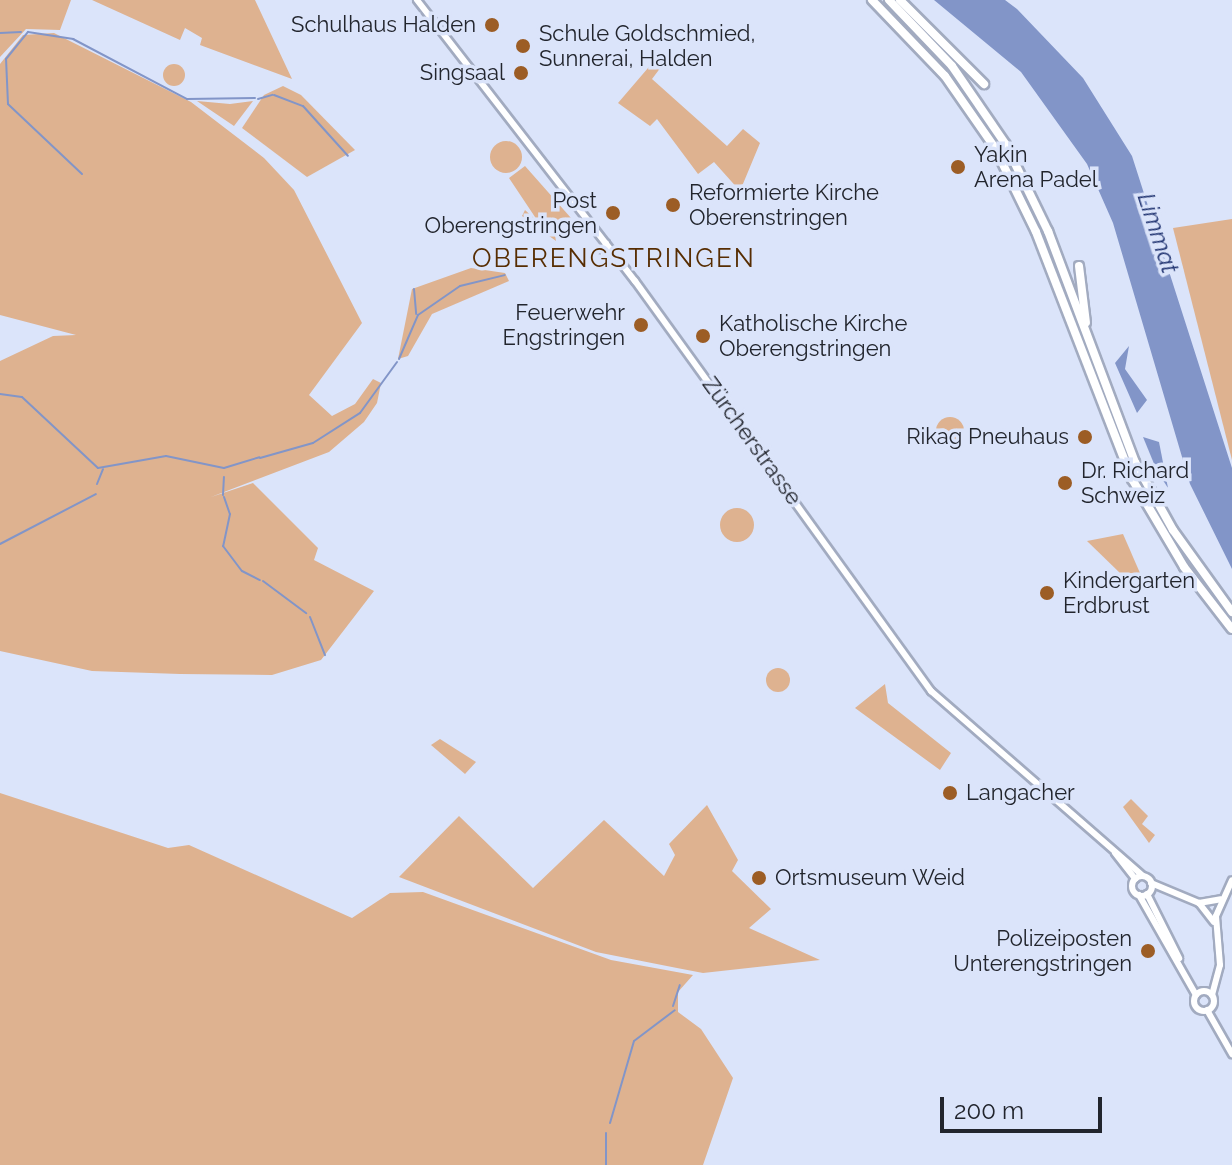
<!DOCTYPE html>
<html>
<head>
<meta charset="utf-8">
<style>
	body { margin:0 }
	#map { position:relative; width:1232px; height:1165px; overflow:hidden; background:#dbe4fa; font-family:Raleway,sans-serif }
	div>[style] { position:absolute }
	.green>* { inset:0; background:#deb290 }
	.round { border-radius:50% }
	.water>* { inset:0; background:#8295c8 }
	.stream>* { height:2px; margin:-1px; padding:0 1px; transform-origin:1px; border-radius:1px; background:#8295c8 }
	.roads { filter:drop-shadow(2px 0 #a2abc0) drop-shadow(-2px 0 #a2abc0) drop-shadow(0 2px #a2abc0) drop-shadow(0 -2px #a2abc0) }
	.secondary>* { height:6px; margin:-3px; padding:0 3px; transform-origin:3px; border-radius:3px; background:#fff }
	.secondary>.ring { margin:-3px; padding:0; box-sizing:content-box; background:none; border:6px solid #fff; border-radius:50% }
	.motorway>* { height:8px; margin:-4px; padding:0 4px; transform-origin:4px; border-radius:4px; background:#fff }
	.dots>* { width:22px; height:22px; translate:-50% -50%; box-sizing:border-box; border:4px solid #dbe4fa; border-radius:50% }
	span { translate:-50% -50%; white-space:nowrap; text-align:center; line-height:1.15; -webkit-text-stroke:7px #dbe4fa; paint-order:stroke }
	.poi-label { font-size:22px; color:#22252d }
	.right { translate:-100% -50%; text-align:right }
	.left { translate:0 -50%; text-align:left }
	.street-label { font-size:22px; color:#22252d }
	.water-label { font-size:24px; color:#203370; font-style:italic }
	.quarter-label { font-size:26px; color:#572d02; letter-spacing:2px }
	.scale { position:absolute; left:940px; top:1097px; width:162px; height:36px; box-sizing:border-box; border:4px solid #22252d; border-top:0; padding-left:10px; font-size:24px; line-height:28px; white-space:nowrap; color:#22252d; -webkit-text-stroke:6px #dbe4fa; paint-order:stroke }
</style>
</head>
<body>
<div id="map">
	<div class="green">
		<div style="clip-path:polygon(0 0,71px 0,60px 30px,26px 29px,0 57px)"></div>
		<div style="clip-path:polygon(92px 0,255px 0,292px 79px,200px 45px,202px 38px,185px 28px,180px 40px)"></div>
		<div style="clip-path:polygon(54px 33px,191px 102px,264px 158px,294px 190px,362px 323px,309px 395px,332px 416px,355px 404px,373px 379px,381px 383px,377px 403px,364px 422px,329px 452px,211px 497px,253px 483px,318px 548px,314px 560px,374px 591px,321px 660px,272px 675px,180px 674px,92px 671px,0 651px,0 361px,53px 336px,76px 335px,0 315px,0 64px,23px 35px)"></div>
		<div style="clip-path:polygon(654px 61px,661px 67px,652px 79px,727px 146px,743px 129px,760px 143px,740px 191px,714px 162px,698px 174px,657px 119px,650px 126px,618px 103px)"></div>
		<div class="round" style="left:163px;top:64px;width:22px;height:22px"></div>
		<div style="clip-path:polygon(283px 86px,301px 95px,355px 150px,307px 177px,242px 128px,264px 95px)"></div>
		<div style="clip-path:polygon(197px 101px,230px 104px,253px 101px,234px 126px)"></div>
		<div class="round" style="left:490px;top:141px;width:32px;height:32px"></div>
		<div style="clip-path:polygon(525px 166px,571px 218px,553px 224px,556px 241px,522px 216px,525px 210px,539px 223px,509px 178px)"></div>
		<div style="clip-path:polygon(1232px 219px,1232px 460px,1173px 228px)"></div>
		<div style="clip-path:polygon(471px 268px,505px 273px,509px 281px,432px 314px,408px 356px,398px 359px,412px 289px)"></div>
		<div class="round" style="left:936px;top:417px;width:28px;height:28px"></div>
		<div class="round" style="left:720px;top:508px;width:34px;height:34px"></div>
		<div style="clip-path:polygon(1123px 534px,1140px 573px,1137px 576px,1122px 575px,1087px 541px)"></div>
		<div class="round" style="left:766px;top:668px;width:24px;height:24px"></div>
		<div style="clip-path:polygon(885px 684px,888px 703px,951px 753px,940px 770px,855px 708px)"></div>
		<div style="clip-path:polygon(440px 739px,476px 762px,465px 774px,431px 745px)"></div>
		<div style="clip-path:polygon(0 793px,168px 848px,189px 845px,352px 918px,390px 893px,423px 892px,611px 960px,693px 975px,678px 992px,678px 1012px,701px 1029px,733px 1078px,703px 1165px,0 1165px)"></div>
		<div style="clip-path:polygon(1131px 799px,1148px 816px,1142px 824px,1155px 835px,1149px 843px,1123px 807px)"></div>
		<div style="clip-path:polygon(707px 805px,738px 860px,732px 871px,771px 909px,749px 928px,820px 960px,703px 973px,677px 968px,596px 952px,399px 877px,459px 816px,533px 888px,604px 820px,664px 876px,675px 855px,669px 844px)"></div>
	</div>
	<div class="water">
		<div style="clip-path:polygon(934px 0,1005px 0,1017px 9px,1083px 78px,1132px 156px,1232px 468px,1232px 569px,1190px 484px,1113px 223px,1087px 164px,1021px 72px)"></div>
		<div style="clip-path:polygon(1129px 346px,1125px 369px,1147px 400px,1137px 413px,1115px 363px)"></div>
		<div style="clip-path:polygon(1143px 437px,1159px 442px,1168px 488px,1157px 471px)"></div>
	</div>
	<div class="stream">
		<div style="left:0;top:33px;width:21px;rotate:-3deg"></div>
		<div style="left:274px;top:95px;width:31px;rotate:21deg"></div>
		<div style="left:303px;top:106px;width:67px;rotate:48deg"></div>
		<div style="left:258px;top:99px;width:15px;rotate:-16deg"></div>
		<div style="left:82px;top:174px;width:102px;rotate:-136.6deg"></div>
		<div style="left:8px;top:104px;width:45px;rotate:-92.5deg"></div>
		<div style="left:6px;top:59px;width:35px;rotate:-51deg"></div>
		<div style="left:28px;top:32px;width:46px;rotate:8.8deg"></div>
		<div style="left:73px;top:39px;width:129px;rotate:27.8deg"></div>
		<div style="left:187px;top:99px;width:68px;rotate:-0.8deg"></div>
		<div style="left:414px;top:289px;width:25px;rotate:85deg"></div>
		<div style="left:399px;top:359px;width:48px;rotate:-66.6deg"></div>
		<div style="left:418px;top:315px;width:51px;rotate:-34.6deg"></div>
		<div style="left:460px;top:286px;width:46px;rotate:-13.7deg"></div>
		<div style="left:0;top:394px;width:22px;rotate:8deg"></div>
		<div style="left:22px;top:397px;width:104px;rotate:43.1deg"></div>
		<div style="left:98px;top:468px;width:69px;rotate:-10deg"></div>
		<div style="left:166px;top:456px;width:59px;rotate:11.7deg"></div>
		<div style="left:224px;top:468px;width:37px;rotate:-17deg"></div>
		<div style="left:260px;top:458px;width:55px;rotate:-15.8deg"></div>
		<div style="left:313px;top:443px;width:56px;rotate:-32.6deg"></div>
		<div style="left:360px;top:413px;width:63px;rotate:-54deg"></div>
		<div style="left:97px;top:484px;width:16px;rotate:-68deg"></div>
		<div style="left:223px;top:495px;width:18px;rotate:-87deg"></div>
		<div style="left:224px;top:497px;width:18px;rotate:71deg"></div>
		<div style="left:230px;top:514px;width:33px;rotate:102deg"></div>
		<div style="left:223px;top:546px;width:31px;rotate:53deg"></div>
		<div style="left:242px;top:571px;width:20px;rotate:27deg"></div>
		<div style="left:0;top:544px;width:108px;rotate:-27.5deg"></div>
		<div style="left:263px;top:581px;width:54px;rotate:36.7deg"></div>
		<div style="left:310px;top:617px;width:41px;rotate:68.5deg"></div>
		<div style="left:673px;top:1006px;width:22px;rotate:-72deg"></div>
		<div style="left:610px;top:1123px;width:85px;rotate:-73.7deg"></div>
		<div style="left:634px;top:1041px;width:51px;rotate:-37.1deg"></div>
		<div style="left:606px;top:1165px;width:32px;rotate:-90deg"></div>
	</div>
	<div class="roads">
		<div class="secondary">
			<div style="left:417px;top:0;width:356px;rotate:52.2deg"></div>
			<div style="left:635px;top:281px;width:506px;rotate:54.17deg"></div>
			<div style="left:931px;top:691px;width:281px;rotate:41.1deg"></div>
			<div style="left:603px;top:261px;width:18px;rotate:-81deg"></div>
			<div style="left:1115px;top:853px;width:33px;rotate:52deg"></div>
			<div class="ring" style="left:1132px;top:876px;width:14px;height:14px"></div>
			<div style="left:1151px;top:883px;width:52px;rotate:22.6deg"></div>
			<div style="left:1199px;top:903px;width:22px;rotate:-10deg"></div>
			<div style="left:1147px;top:894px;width:72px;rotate:63.4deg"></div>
			<div style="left:1139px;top:895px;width:115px;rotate:60.3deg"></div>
			<div style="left:1199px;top:903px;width:24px;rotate:52deg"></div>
			<div class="ring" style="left:1194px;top:991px;width:14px;height:14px"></div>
			<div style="left:1212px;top:995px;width:31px;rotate:-75deg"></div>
			<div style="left:1220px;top:965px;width:49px;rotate:-94.7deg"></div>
			<div style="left:1216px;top:916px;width:39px;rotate:-66deg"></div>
			<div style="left:1207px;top:1010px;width:51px;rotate:60.4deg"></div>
		</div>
		<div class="motorway">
			<div style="left:872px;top:0;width:105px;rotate:46.2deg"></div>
			<div style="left:945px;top:76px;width:88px;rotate:55.2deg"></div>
			<div style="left:995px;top:148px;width:93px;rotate:64deg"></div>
			<div style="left:1036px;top:232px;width:265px;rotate:68.8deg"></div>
			<div style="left:1132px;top:479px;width:102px;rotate:59.4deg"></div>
			<div style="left:1184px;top:567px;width:78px;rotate:52.3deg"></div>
			<div style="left:889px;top:0;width:91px;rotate:46.3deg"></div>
			<div style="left:952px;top:66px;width:96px;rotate:55.6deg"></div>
			<div style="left:1006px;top:145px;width:96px;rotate:64deg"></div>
			<div style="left:1048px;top:231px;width:247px;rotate:69.4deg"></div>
			<div style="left:1135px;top:462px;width:78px;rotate:60.8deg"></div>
			<div style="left:1173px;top:530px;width:101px;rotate:54.3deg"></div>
			<div style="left:900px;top:0;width:119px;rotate:45deg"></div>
			<div style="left:1079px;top:266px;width:57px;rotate:83deg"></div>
		</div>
	</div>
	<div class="dots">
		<div style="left:492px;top:25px;background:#9c5d25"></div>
		<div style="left:523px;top:46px;background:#9c5d25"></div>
		<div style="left:521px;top:73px;background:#9c5d25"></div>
		<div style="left:958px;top:167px;background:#9c5d25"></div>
		<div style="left:673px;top:205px;background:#9c5d25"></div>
		<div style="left:613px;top:213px;background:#9c5d25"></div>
		<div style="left:641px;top:325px;background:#9c5d25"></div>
		<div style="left:703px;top:336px;background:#9c5d25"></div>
		<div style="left:1085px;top:437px;background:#9c5d25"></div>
		<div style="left:1065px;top:483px;background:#9c5d25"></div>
		<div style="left:1047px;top:593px;background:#9c5d25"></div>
		<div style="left:950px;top:793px;background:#9c5d25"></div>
		<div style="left:759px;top:878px;background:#9c5d25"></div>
		<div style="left:1148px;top:951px;background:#9c5d25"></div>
	</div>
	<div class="poi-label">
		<span class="right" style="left:476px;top:25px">Schulhaus Halden</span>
		<span class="left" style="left:539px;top:46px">Schule Goldschmied,<br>Sunnerai, Halden</span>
		<span class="right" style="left:505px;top:73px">Singsaal</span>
		<span class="left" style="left:974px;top:167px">Yakin<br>Arena Padel</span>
		<span class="left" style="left:689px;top:205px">Reformierte Kirche<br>Oberenstringen</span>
		<span class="right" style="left:597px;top:213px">Post<br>Oberengstringen</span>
		<span class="right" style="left:625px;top:325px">Feuerwehr<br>Engstringen</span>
		<span class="left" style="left:719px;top:336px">Katholische Kirche<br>Oberengstringen</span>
		<span class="right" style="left:1069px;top:437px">Rikag Pneuhaus</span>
		<span class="left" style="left:1081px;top:483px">Dr. Richard<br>Schweiz</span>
		<span class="left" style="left:1063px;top:593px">Kindergarten<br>Erdbrust</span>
		<span class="left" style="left:966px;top:793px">Langacher</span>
		<span class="left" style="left:775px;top:878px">Ortsmuseum Weid</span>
		<span class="right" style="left:1132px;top:951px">Polizeiposten<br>Unterengstringen</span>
	</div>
	<div class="street-label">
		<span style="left:752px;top:441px;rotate:54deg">Zürcherstrasse</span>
	</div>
	<div class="water-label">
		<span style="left:1158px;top:233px;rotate:72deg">Limmat</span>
	</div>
	<div class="quarter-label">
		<span style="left:614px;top:259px">OBERENGSTRINGEN</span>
	</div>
	<div class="scale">200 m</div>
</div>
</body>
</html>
